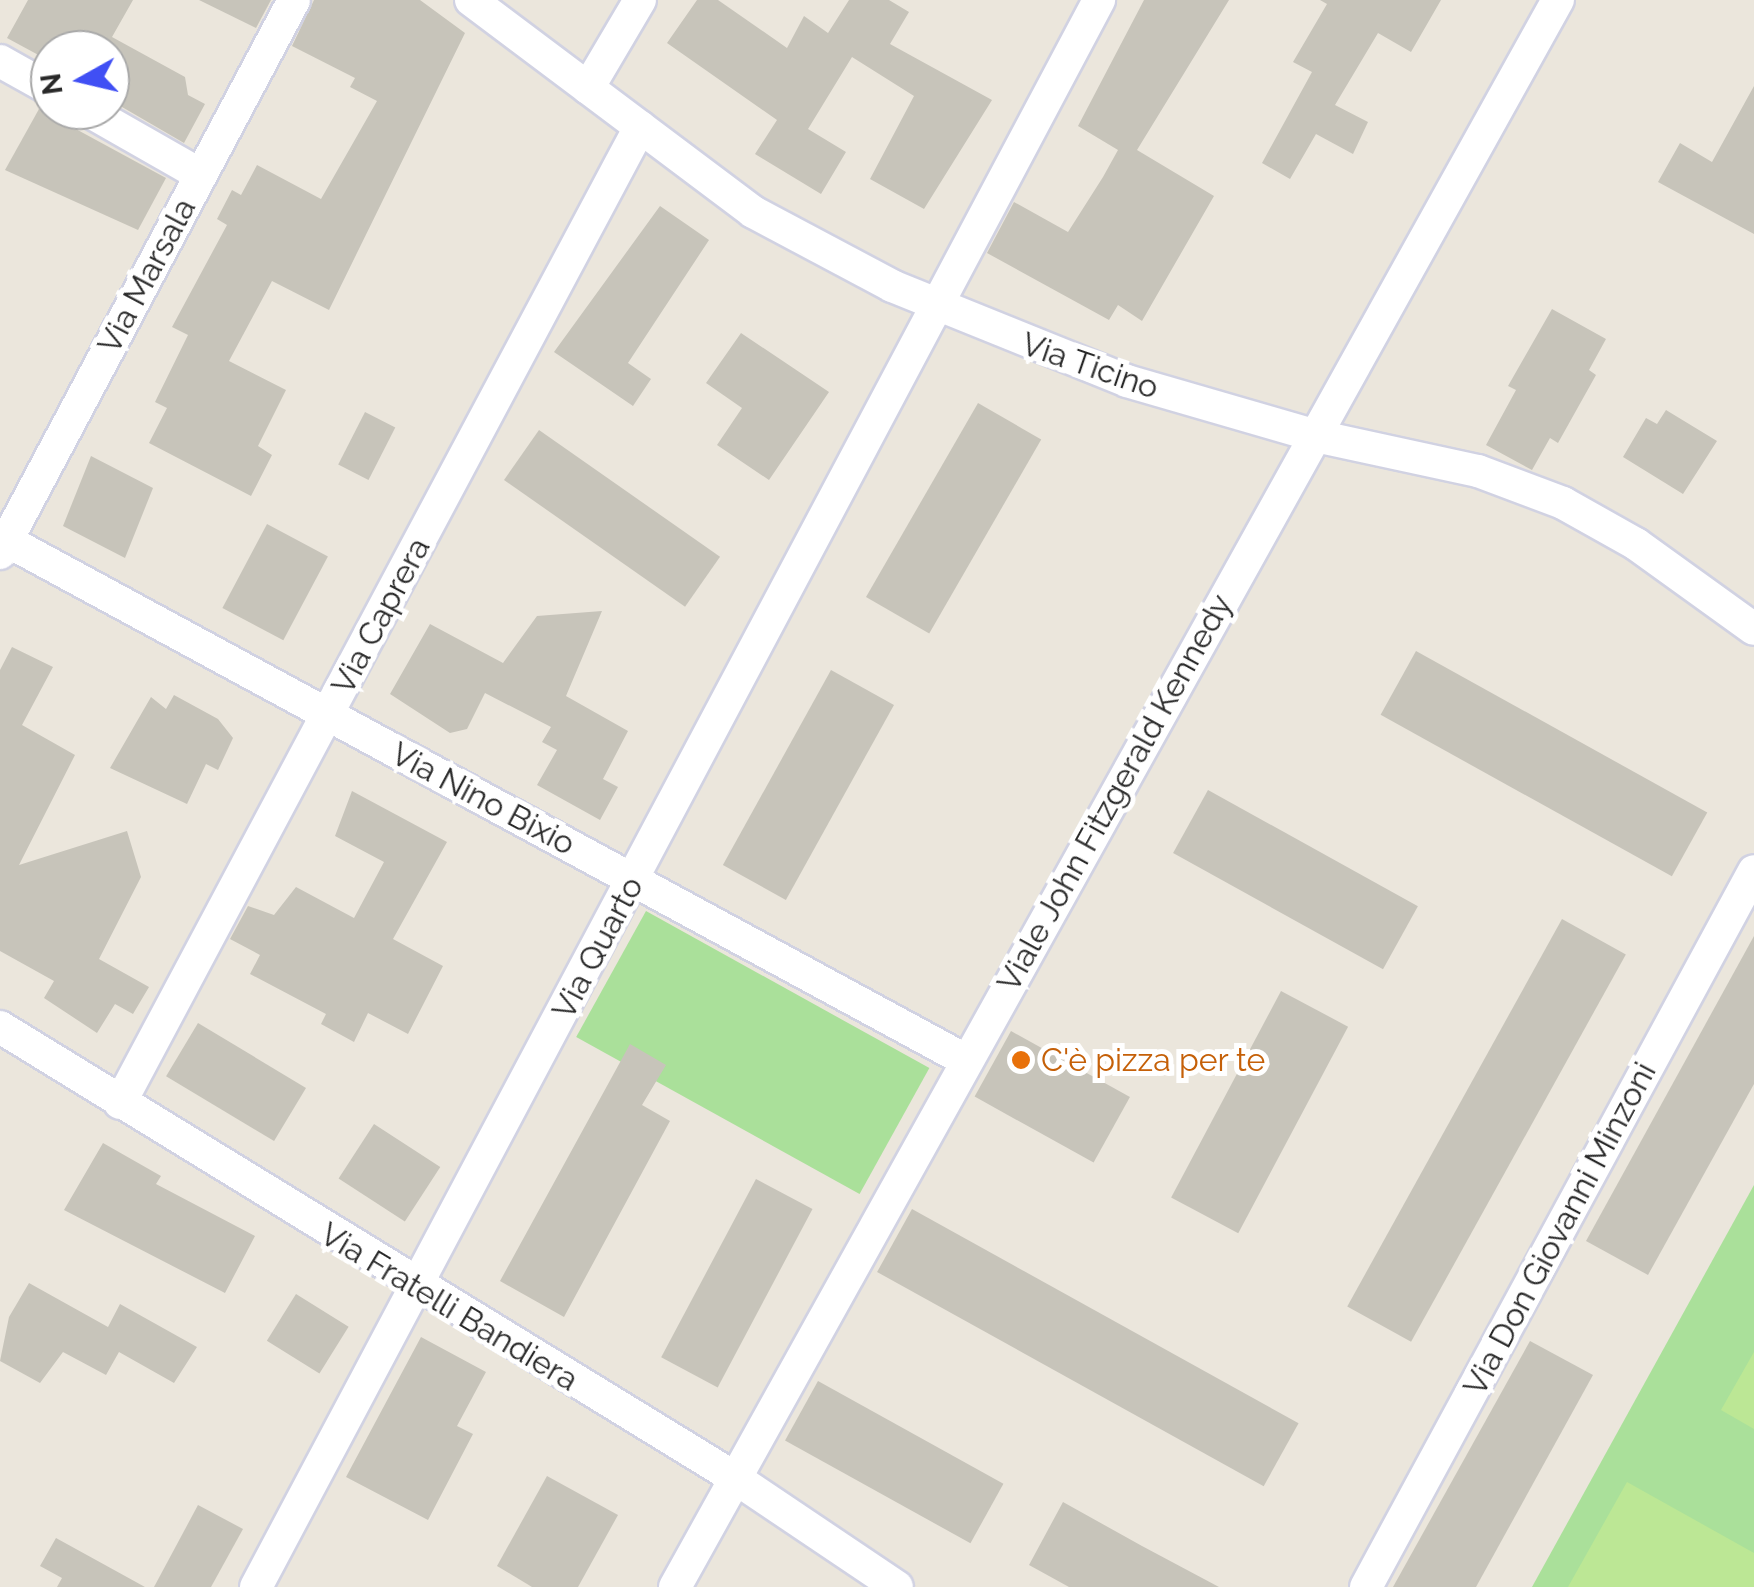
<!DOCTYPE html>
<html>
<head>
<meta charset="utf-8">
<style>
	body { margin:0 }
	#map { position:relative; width:1754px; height:1587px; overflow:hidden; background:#ebe6dc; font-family:Raleway,sans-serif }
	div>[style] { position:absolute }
	.green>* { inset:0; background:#aae09a; transform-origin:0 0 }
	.pitch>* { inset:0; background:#bce795 }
	.building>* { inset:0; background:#c7c4ba; transform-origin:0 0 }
	.roads { filter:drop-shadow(2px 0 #d1d2e2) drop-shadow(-2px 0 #d1d2e2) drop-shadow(0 2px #d1d2e2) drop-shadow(0 -2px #d1d2e2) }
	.minor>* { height:32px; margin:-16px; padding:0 16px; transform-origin:16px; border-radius:16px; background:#fff }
	.dots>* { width:28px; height:28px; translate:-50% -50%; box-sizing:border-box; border:5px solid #fff; border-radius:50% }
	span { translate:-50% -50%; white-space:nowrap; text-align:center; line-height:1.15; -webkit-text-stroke:10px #fff; paint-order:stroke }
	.street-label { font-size:32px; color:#292929 }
	.food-label { font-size:32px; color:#c56008 }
	.left { translate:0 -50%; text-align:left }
	.north { position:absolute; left:30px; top:30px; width:100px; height:100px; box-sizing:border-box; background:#fff; border:2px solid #a9a9a9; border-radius:50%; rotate:262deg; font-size:28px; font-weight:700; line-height:40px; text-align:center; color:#292929 }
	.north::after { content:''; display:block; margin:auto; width:35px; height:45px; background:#404ff4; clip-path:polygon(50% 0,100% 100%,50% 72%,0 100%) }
</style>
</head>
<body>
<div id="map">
	<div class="green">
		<div style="left:646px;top:911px;width:324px;height:144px;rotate:29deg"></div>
		<div style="clip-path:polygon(1754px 1185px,1754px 1587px,1532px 1587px)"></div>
	</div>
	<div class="pitch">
		<div style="clip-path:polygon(1754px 1352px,1754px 1429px,1721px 1410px)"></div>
		<div style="clip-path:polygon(1627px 1482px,1754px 1553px,1754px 1587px,1568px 1587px)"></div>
	</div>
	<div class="building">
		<div style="clip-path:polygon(28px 0,133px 0,112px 37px,185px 77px,188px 95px,205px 104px,184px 143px,110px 100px,110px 41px,105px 50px,49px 50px,44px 58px,7px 38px)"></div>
		<div style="clip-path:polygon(199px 0,271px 0,256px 28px)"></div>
		<div style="clip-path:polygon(314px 0,420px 0,465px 33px,329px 310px,272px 281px,229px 361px,286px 390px,258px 446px,272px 455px,251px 496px,149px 443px,167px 408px,155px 402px,188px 335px,172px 327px,227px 225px,217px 219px,232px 190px,241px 195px,257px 165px,321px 199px,377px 101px,350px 87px,355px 78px,292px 46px)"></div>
		<div style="clip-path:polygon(697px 0,718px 0,787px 48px,804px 16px,828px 33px,849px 0,889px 0,909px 12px,890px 44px,992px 100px,924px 209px,870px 179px,914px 96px,852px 57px,808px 129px,846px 152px,821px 194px,755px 154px,777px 120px,667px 43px)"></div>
		<div style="clip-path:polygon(1144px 0,1229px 0,1137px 150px,1214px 196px,1142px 321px,1118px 305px,1109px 320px,987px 253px,1014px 202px,1068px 232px,1103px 177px,1118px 150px,1078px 126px)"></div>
		<div style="clip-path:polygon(1320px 0,1441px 0,1411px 52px,1378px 33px,1335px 105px,1368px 122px,1353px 154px,1316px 134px,1290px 179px,1262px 163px,1312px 72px,1293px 62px,1327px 4px)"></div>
		<div style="clip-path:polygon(1754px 86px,1754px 234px,1658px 182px,1680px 143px,1712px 162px)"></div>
		<div style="clip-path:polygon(39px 109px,166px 178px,138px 230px,5px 170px)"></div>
		<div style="clip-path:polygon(660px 206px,709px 240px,628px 363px,651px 379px,633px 406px,554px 352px)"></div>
		<div style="clip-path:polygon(1552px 309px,1606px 339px,1589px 370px,1596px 375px,1558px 443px,1550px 438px,1532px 470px,1486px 445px,1516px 390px,1508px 386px)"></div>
		<div style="clip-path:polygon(741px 333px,829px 392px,769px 480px,717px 445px,742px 408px,706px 383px)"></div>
		<div style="left:978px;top:403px;width:73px;height:224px;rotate:30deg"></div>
		<div style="clip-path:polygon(1666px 410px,1717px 441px,1683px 494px,1623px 457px,1646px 418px,1657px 424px)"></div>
		<div style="left:365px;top:412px;width:34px;height:59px;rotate:27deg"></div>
		<div style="left:539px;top:430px;width:221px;height:61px;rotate:35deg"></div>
		<div style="clip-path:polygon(91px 456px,153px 488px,125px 558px,63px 526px)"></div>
		<div style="left:267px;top:524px;width:69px;height:95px;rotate:28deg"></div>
		<div style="clip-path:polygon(602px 611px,566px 696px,628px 731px,603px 779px,618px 787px,600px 820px,537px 785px,557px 750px,542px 742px,551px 727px,485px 693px,467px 729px,450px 733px,390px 694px,430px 624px,503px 663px,537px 616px)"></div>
		<div style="clip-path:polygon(12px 647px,53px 667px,22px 725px,75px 755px,19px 865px,127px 831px,141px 877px,99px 959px,149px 987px,133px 1014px,115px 1004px,97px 1033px,44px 998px,54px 981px,0 951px,0 670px)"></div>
		<div style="left:1416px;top:651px;width:333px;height:73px;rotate:29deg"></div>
		<div style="left:831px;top:670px;width:72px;height:223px;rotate:29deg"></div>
		<div style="clip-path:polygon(174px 695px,218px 719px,233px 738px,218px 770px,206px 764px,187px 804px,110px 768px,151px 697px,166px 709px)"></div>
		<div style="left:1208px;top:790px;width:240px;height:72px;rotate:29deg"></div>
		<div style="clip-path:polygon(352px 791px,447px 842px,393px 939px,443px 966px,408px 1034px,368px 1013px,354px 1042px,321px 1024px,326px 1014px,250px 974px,260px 955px,230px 939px,248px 906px,274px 915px,296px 887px,354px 918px,384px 862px,335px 836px)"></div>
		<div style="left:1562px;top:919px;width:73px;height:443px;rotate:29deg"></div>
		<div style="clip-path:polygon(1754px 936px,1754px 1084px,1648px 1275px,1586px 1241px)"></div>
		<div style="left:1281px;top:991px;width:76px;height:234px;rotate:28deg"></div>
		<div style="left:198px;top:1023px;width:126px;height:62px;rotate:31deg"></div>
		<div style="left:1011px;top:1031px;width:136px;height:75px;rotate:29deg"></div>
		<div style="clip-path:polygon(630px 1044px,666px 1065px,642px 1105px,670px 1121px,564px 1317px,500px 1281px)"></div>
		<div style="left:374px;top:1124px;width:79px;height:65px;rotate:33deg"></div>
		<div style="clip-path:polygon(103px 1143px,161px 1176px,156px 1184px,255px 1236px,225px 1293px,64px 1210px)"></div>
		<div style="left:756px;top:1179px;width:64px;height:202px;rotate:28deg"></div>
		<div style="left:912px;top:1209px;width:442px;height:72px;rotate:29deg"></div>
		<div style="clip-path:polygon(29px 1283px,108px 1327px,120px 1304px,197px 1347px,174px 1383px,119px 1352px,106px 1375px,63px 1352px,40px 1383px,0 1361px,9px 1317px)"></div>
		<div style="left:296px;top:1294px;width:62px;height:55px;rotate:32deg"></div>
		<div style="clip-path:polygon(421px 1337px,486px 1372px,457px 1426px,473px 1434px,428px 1520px,346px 1477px)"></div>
		<div style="clip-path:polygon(1530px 1341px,1593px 1375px,1476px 1587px,1393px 1587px)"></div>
		<div style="left:818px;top:1381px;width:212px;height:68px;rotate:29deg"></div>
		<div style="clip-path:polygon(547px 1476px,618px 1515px,578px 1587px,532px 1587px,497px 1566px)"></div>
		<div style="clip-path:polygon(1063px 1502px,1142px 1546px,1219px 1587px,1069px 1587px,1029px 1565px)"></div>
		<div style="clip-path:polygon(198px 1505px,243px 1529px,211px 1587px,154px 1587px)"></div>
		<div style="clip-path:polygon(56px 1538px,145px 1587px,57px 1587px,62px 1578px,40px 1566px)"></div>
	</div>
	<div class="roads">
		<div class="minor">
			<div style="left:471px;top:0;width:353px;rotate:36.9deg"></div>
			<div style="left:753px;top:212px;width:157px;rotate:28deg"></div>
			<div style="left:892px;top:286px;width:253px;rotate:22deg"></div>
			<div style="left:1127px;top:381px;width:197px;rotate:16.2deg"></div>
			<div style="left:1316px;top:436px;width:166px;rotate:12.2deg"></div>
			<div style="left:1478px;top:471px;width:91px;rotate:20.6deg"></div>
			<div style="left:1563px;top:503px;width:84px;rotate:29.3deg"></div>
			<div style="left:1636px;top:544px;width:145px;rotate:35.8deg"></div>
			<div style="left:0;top:61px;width:57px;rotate:29.2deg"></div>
			<div style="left:588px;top:88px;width:102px;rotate:-59.4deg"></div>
			<div style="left:87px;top:110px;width:131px;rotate:29.7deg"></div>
			<div style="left:0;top:537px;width:1100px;rotate:28.45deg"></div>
			<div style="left:0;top:553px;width:626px;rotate:-62deg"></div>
			<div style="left:0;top:1027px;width:862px;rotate:31.53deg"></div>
			<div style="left:735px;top:1478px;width:195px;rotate:33.9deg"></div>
			<div style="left:120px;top:1103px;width:1106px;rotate:-61.95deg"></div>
			<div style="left:256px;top:1587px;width:1797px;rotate:-62.02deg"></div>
			<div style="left:675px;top:1587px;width:1816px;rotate:-60.91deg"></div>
			<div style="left:1366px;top:1587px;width:814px;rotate:-61.55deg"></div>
		</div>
	</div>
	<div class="dots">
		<div style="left:1021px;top:1060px;background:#e8710a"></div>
	</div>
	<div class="street-label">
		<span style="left:147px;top:276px;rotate:-62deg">Via Marsala</span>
		<span style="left:1090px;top:366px;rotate:19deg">Via Ticino</span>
		<span style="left:381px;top:616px;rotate:-62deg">Via Caprera</span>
		<span style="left:1115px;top:793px;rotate:-61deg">Viale John Fitzgerald Kennedy</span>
		<span style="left:483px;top:799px;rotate:28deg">Via Nino Bixio</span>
		<span style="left:598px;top:948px;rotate:-62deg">Via Quarto</span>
		<span style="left:1560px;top:1229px;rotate:-62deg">Via Don Giovanni Minzoni</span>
		<span style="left:449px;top:1307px;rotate:31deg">Via Fratelli Bandiera</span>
	</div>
	<div class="food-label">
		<span class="left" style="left:1041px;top:1060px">C'è pizza per te</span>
	</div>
	<div class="north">N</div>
</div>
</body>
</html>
